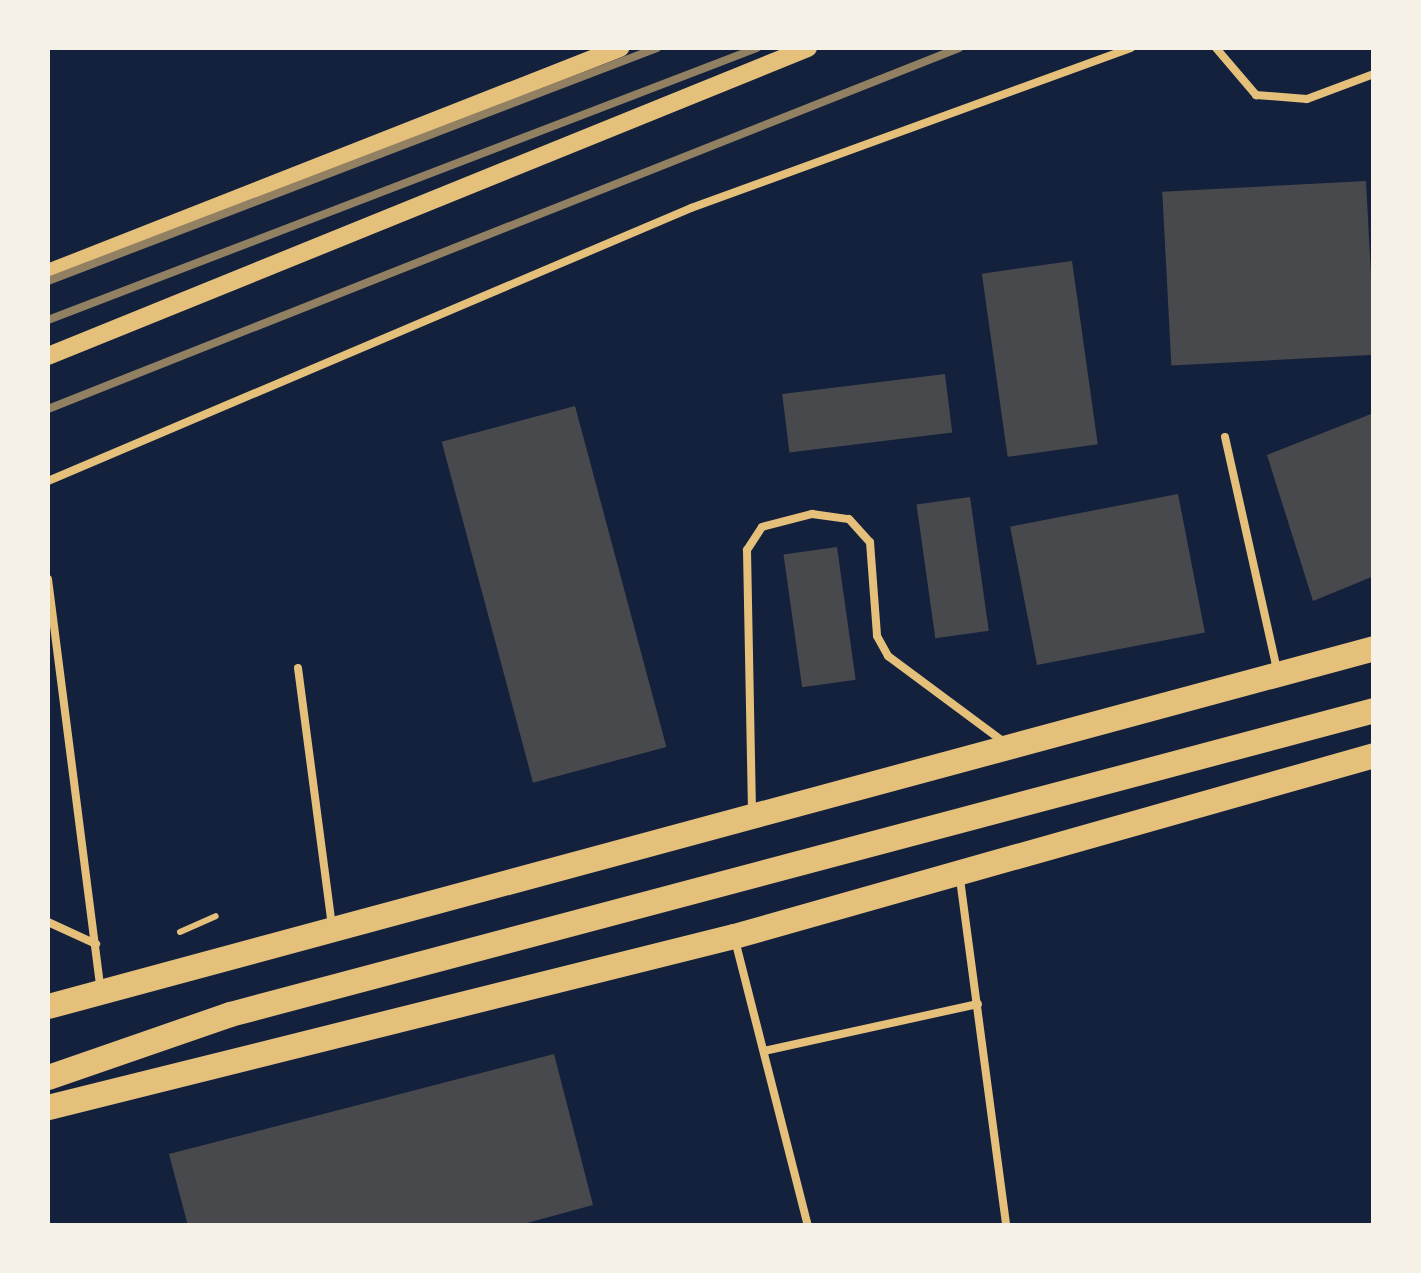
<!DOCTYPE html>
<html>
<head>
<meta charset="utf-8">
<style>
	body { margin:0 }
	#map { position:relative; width:1421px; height:1273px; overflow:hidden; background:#14213d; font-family:Rubik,sans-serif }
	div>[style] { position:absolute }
	.building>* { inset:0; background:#48494c; transform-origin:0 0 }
	.path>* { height:6px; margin:-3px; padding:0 3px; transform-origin:3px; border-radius:3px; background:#e5c07b }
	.service>* { height:8px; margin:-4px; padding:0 4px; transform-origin:4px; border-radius:4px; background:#e5c07b }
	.tertiary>* { height:18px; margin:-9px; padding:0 9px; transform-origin:9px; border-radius:9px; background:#e5c07b }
	.primary>* { height:25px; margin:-12.5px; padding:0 12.5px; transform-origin:12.5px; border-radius:12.5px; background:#e5c07b }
	.rail>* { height:8px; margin:-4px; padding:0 4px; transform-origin:4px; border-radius:4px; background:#918062 }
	span { translate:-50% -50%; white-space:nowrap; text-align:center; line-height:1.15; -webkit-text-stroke:9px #f6f1e7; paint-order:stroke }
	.frame { position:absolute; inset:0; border:50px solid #f6f1e7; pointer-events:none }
</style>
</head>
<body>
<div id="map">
	<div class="building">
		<div style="left:1366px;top:181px;width:174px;height:204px;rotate:87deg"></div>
		<div style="left:1072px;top:261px;width:185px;height:91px;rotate:82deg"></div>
		<div style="left:945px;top:374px;width:59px;height:164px;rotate:83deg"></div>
		<div style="left:575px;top:406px;width:353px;height:138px;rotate:75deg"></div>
		<div style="clip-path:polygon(1371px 414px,1374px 576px,1313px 601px,1267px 455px)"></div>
		<div style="left:1178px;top:494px;width:141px;height:171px;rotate:79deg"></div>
		<div style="left:970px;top:497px;width:135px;height:54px;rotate:82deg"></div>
		<div style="left:837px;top:547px;width:134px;height:54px;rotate:82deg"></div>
		<div style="clip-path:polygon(554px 1054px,593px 1205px,516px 1226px,188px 1226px,169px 1154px)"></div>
	</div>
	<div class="path">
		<div style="left:180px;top:932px;width:39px;rotate:-24deg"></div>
	</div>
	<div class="service">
		<div style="left:1216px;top:48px;width:62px;rotate:49.6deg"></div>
		<div style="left:1256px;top:95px;width:51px;rotate:4.5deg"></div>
		<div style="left:1307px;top:99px;width:72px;rotate:-20.5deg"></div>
		<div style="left:1225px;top:437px;width:238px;rotate:77.4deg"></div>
		<div style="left:48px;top:481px;width:699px;rotate:-23deg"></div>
		<div style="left:691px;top:208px;width:468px;rotate:-20deg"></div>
		<div style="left:48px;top:579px;width:411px;rotate:82.7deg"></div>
		<div style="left:298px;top:668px;width:261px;rotate:82.5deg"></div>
		<div style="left:752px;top:811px;width:261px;rotate:-91.1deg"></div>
		<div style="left:747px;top:550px;width:27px;rotate:-57deg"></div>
		<div style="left:762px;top:527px;width:52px;rotate:-14.6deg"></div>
		<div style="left:812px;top:514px;width:37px;rotate:8deg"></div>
		<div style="left:849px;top:519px;width:31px;rotate:48deg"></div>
		<div style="left:870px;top:542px;width:94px;rotate:85.7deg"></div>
		<div style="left:877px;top:636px;width:23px;rotate:61deg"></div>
		<div style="left:888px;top:656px;width:146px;rotate:36.6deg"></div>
		<div style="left:960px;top:879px;width:350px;rotate:82.4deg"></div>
		<div style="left:48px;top:922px;width:53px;rotate:24.6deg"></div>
		<div style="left:735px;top:940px;width:295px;rotate:75.7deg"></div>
		<div style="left:764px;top:1051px;width:219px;rotate:-12.4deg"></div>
	</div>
	<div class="tertiary">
		<div style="left:48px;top:273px;width:615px;rotate:-21.47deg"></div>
		<div style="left:48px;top:356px;width:820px;rotate:-22.06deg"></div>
	</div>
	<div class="primary">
		<div style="left:48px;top:1006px;width:1373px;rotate:-15.11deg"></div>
		<div style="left:48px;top:1077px;width:193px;rotate:-19.1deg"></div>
		<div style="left:230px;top:1014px;width:1184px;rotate:-14.88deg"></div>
		<div style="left:48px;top:1107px;width:707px;rotate:-14deg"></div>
		<div style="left:734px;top:936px;width:665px;rotate:-15.79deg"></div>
	</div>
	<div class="rail">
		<div style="left:48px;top:281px;width:652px;rotate:-20.94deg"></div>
		<div style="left:48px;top:320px;width:759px;rotate:-20.99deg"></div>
		<div style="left:48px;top:409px;width:980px;rotate:-21.62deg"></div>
	</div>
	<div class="frame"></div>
</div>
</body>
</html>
